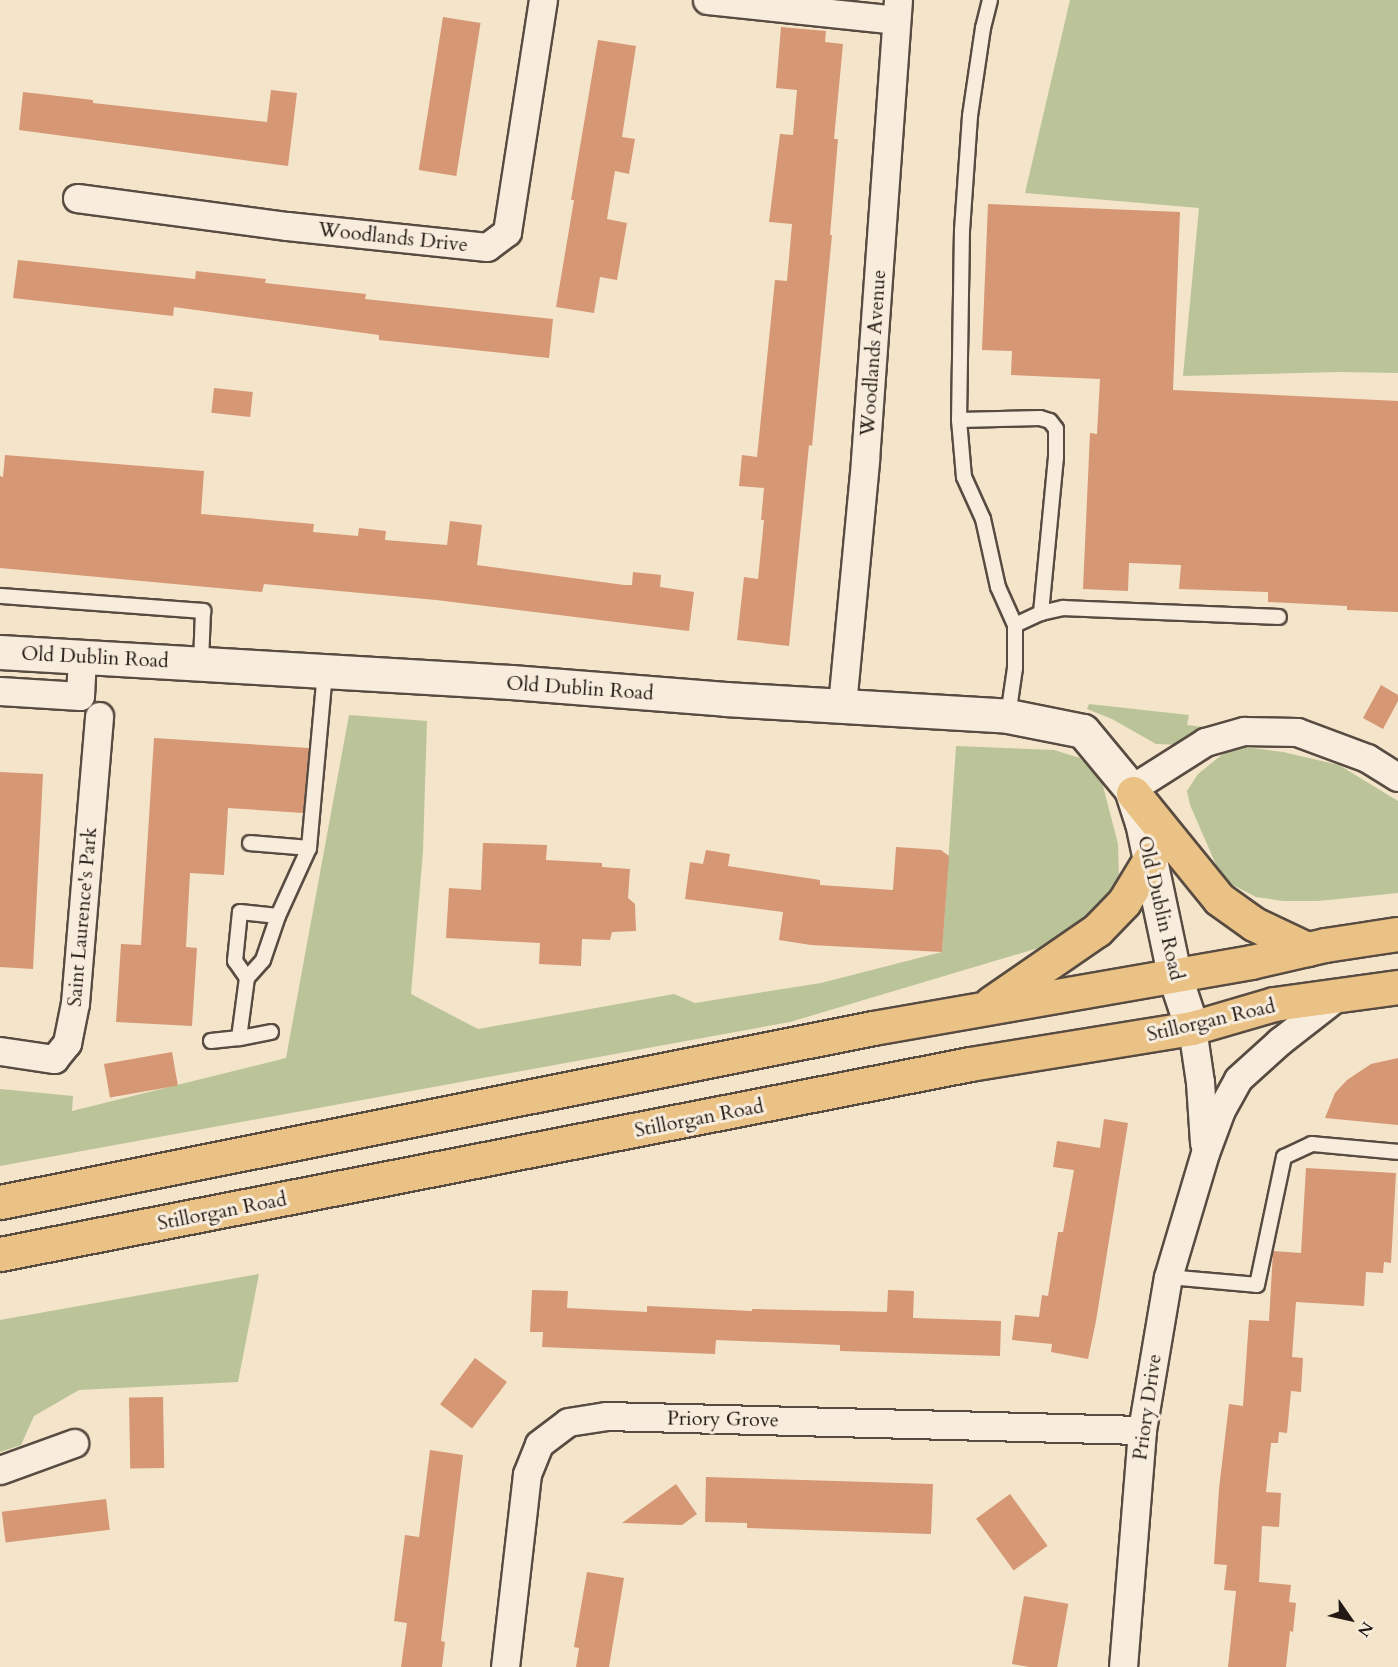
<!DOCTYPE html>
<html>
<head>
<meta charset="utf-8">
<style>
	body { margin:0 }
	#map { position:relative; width:1398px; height:1667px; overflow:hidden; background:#f4e4ca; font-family:Cardo,serif }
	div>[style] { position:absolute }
	.green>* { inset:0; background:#bac498 }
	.building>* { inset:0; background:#d59774; transform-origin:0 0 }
	.roads { filter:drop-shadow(2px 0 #584c42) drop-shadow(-2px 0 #584c42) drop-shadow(0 2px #584c42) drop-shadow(0 -2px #584c42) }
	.service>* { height:14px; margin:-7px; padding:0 7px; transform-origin:7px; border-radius:7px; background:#f8eddd }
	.minor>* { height:27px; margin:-13.5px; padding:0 13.5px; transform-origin:13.5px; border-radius:13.5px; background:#f8eddd }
	.tertiary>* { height:33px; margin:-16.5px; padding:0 16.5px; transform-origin:16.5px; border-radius:16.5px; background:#f8eddd }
	.trunk>* { height:33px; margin:-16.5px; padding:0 16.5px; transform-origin:16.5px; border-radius:16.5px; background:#eac285 }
	span { translate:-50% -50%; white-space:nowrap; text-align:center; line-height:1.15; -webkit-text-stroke:6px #f8eddd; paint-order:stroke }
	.street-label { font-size:20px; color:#241914 }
	.north { position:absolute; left:1320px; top:1589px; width:60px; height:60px; -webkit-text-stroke:4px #f8eddd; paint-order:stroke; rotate:124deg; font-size:16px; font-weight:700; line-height:24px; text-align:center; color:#241914 }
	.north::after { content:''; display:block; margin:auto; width:21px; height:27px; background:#241914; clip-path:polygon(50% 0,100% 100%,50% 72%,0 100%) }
</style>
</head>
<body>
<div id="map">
	<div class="green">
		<div style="clip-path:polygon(1070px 0,1398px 0,1398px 373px,1340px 372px,1183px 376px,1199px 208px,1025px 193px)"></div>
		<div style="clip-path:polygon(1089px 704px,1189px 715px,1187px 725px,1213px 728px,1183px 745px,1156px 744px,1112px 719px,1087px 709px)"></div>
		<div style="clip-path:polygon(349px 715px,427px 721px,423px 851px,411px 994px,478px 1029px,674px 994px,695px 1003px,821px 983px,942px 952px,956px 746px,1054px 750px,1080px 758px,1102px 782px,1118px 844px,1119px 880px,1115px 896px,1055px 943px,790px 1022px,0 1166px,0 1089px,73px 1096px,72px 1111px,286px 1058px)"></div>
		<div style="clip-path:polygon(1245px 747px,1283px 752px,1339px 765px,1398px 801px,1398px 893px,1318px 901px,1283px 901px,1256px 897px,1231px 884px,1217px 867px,1190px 805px,1187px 791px,1198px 774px,1224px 753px)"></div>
		<div style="clip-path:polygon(259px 1274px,238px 1382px,79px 1390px,34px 1416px,21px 1445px,0 1452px,0 1320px)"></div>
	</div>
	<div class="building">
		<div style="left:443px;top:17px;width:38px;height:155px;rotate:9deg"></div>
		<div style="clip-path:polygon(781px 27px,826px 31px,825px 42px,843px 44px,834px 139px,838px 139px,830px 235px,832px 235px,812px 446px,809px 445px,789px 646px,737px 640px,744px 577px,758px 579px,764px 520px,761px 520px,764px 488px,739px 486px,742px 455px,757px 457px,775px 280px,787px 281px,792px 224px,769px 222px,780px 134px,793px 135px,797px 90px,776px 88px)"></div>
		<div style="clip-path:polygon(598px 40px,636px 46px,622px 137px,635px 139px,629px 174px,615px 171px,607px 219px,627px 223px,617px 280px,600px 277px,594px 313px,556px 307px,574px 200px,571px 200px)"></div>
		<div style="clip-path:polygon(271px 90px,297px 93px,288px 166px,19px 130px,23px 92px,93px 100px,93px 103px,267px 122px)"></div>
		<div style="clip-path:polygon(988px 204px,1180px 212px,1173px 390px,1398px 401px,1398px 612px,1347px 610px,1347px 606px,1268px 602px,1268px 592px,1179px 589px,1181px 565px,1129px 563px,1128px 591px,1083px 589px,1090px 433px,1097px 434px,1100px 379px,1011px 375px,1012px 351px,982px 350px)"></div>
		<div style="clip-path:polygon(18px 260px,195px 279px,196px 271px,266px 279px,265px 283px,366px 294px,365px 299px,553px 319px,549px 358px,379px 340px,379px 335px,174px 307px,173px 316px,13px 298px)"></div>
		<div style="left:214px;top:388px;width:39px;height:25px;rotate:6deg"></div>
		<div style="clip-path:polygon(5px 455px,204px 471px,201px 514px,314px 524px,313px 532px,358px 536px,359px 528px,386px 531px,385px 540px,447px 545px,450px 521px,482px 525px,477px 565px,624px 585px,632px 585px,633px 572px,661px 575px,660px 587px,694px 592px,689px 631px,436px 600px,264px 584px,262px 592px,0 568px,0 476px,3px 477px)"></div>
		<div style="clip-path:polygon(1381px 685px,1398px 695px,1398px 701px,1383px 729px,1363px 718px)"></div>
		<div style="clip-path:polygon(154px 738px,309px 748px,303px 813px,228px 808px,224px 875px,190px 873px,186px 947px,197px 948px,192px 1026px,116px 1022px,121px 944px,141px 945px)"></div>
		<div style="clip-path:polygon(0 772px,43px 774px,33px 969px,0 967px)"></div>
		<div style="clip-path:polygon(483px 843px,547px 845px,546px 860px,602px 863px,602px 867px,630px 869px,628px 898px,635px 904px,636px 931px,612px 932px,610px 940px,582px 939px,581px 966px,539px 964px,540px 943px,446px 938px,449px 888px,481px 890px)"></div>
		<div style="clip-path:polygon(896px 847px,941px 850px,949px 856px,942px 952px,811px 945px,779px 940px,783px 912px,685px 899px,690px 862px,703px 864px,706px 850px,730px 854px,728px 866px,820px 880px,820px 885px,893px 890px)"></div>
		<div style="left:172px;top:1052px;width:34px;height:69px;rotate:80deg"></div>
		<div style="clip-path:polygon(1398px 1058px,1398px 1125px,1325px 1118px,1335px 1093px,1347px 1080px,1371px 1064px)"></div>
		<div style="clip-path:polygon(1104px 1119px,1128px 1123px,1096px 1321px,1088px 1359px,1051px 1352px,1052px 1344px,1012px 1340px,1015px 1315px,1039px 1317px,1042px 1295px,1048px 1296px,1058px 1232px,1063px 1232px,1074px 1170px,1053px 1167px,1057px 1141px,1100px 1148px)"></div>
		<div style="clip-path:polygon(1306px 1168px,1396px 1173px,1391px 1263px,1384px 1262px,1383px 1273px,1366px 1272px,1364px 1306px,1296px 1302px,1292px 1357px,1303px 1358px,1301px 1392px,1291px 1391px,1287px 1433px,1279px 1432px,1278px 1443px,1271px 1443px,1266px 1492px,1281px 1493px,1279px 1527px,1262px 1526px,1259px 1582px,1291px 1585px,1289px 1602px,1296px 1603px,1293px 1632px,1290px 1631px,1286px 1667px,1228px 1667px,1236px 1591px,1224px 1590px,1227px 1565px,1214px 1564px,1219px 1489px,1229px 1404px,1243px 1406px,1249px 1320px,1269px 1321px,1273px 1251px,1301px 1253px)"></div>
		<div style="clip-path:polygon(532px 1290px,568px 1291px,567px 1308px,647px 1312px,647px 1306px,752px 1311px,752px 1309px,887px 1312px,888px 1290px,914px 1291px,913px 1318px,1001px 1321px,1000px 1356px,840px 1351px,840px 1345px,716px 1340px,715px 1354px,542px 1347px,543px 1332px,530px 1332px)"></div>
		<div style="left:475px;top:1358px;width:40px;height:58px;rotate:37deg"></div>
		<div style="left:163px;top:1397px;width:71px;height:34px;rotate:89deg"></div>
		<div style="clip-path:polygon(430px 1450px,463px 1455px,441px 1641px,445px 1642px,442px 1667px,401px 1667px,407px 1623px,394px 1621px,405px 1535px,419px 1537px)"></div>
		<div style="clip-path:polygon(706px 1477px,933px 1484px,931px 1534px,747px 1528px,747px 1523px,705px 1522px)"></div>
		<div style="clip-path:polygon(676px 1484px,697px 1514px,682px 1525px,622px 1523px)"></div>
		<div style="left:1010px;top:1494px;width:64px;height:42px;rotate:54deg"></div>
		<div style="left:106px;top:1499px;width:31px;height:105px;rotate:83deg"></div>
		<div style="clip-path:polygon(587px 1572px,624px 1578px,609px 1667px,576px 1667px,579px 1648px,574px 1647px)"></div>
		<div style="left:1024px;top:1596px;width:45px;height:69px;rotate:10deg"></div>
	</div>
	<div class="roads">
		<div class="service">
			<div style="left:990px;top:0;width:29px;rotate:104deg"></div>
			<div style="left:983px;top:28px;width:89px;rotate:98.4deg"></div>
			<div style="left:970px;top:116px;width:114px;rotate:94deg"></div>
			<div style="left:962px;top:230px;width:190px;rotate:90.9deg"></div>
			<div style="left:959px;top:420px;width:57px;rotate:85deg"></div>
			<div style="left:964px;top:477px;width:46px;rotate:65.7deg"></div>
			<div style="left:983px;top:519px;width:70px;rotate:77.6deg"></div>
			<div style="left:998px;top:587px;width:42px;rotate:65.9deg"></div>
			<div style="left:1015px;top:625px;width:43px;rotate:90deg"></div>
			<div style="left:1015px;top:668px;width:49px;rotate:98.3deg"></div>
			<div style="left:959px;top:420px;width:81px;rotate:-1.4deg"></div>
			<div style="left:1040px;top:418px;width:10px;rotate:17deg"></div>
			<div style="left:1050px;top:421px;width:10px;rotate:53deg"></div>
			<div style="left:1056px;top:429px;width:28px;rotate:90deg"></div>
			<div style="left:1056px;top:457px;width:157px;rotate:95.5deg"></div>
			<div style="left:0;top:596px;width:204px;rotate:4.2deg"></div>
			<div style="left:203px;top:611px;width:52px;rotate:92.2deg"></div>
			<div style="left:1015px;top:625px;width:29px;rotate:-25deg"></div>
			<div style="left:1041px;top:613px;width:23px;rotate:-13deg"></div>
			<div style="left:1063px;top:608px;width:216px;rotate:2.4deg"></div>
			<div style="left:250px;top:843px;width:59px;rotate:4.8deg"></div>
			<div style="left:247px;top:978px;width:21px;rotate:-125deg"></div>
			<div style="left:235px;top:961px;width:49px;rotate:-84.2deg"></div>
			<div style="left:240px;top:912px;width:38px;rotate:6deg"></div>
			<div style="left:271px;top:1032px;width:33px;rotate:169deg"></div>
			<div style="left:239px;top:1038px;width:61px;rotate:-82.4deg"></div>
			<div style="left:247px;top:978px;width:24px;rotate:-48deg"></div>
			<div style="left:263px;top:960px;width:46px;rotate:-71.2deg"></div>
			<div style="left:278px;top:916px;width:75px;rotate:-65.5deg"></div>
			<div style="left:309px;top:848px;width:177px;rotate:-84.8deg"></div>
			<div style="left:211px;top:1041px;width:28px;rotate:-6deg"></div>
			<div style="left:1168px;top:1277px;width:89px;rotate:5.1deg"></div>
			<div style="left:1257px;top:1285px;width:131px;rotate:-78.1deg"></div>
			<div style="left:1284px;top:1157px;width:31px;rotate:-25deg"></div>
			<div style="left:1312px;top:1144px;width:86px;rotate:5.3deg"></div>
		</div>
		<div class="minor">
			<div style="left:707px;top:0;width:190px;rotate:6deg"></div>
			<div style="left:77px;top:198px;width:212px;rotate:7.6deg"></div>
			<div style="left:287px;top:226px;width:201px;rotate:6deg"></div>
			<div style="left:487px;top:247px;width:25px;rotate:-37deg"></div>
			<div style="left:507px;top:232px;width:235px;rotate:-81.2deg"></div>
			<div style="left:0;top:691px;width:80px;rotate:3.6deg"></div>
			<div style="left:80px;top:696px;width:39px;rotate:-87deg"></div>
			<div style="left:842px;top:705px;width:246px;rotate:-84.6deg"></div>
			<div style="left:865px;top:460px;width:461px;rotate:-85.9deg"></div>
			<div style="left:1131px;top:789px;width:88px;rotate:-32.4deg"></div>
			<div style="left:1205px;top:742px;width:41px;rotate:-15.8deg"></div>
			<div style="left:1244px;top:731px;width:53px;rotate:1.1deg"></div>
			<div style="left:1297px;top:732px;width:75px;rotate:20.4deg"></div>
			<div style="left:1367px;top:758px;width:36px;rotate:32deg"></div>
			<div style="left:1192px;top:1028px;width:55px;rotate:81.6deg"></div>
			<div style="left:1200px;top:1082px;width:61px;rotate:86.2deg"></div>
			<div style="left:0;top:1051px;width:55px;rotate:8.4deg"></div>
			<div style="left:54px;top:1059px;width:21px;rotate:-51deg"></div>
			<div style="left:67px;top:1043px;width:41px;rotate:-78.7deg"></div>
			<div style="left:75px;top:1003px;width:288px;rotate:-85.2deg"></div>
			<div style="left:0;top:1470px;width:79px;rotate:-20deg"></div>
			<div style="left:505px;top:1667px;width:194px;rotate:-83.5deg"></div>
			<div style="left:527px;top:1474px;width:32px;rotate:-68deg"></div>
			<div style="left:539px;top:1444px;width:36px;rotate:-37deg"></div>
			<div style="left:568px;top:1422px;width:38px;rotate:-9deg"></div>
			<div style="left:606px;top:1416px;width:536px;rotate:1.5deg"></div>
			<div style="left:1123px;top:1667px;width:238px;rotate:-85.4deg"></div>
			<div style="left:1142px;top:1430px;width:155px;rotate:-80.4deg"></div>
			<div style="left:1168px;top:1277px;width:129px;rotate:-73.4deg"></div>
			<div style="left:1205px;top:1153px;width:46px;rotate:-69.6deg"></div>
			<div style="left:1221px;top:1110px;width:35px;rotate:-61deg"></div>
			<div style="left:1238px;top:1079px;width:57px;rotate:-42.1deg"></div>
			<div style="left:1280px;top:1041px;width:75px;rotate:-37.9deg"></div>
		</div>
		<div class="tertiary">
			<div style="left:0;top:652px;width:512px;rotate:3.36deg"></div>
			<div style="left:511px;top:682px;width:215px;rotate:4.5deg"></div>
			<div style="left:725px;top:699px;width:284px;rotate:3.4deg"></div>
			<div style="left:1008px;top:716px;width:76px;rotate:11.3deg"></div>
			<div style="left:1083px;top:731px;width:75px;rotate:50.4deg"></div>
			<div style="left:1131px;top:789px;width:35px;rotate:72deg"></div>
			<div style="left:1142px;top:822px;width:155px;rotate:78.1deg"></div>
			<div style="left:1174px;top:974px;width:57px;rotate:71.6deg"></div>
		</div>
		<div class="trunk">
			<div style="left:1133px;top:793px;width:136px;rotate:50.9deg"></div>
			<div style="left:1219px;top:899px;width:43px;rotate:35.5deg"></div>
			<div style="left:1254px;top:924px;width:59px;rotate:25.3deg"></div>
			<div style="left:991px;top:1003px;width:129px;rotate:-34.6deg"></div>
			<div style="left:1097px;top:930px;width:39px;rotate:-46deg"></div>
			<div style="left:1124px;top:902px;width:50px;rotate:-58.8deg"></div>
			<div style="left:0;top:1202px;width:890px;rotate:-11.27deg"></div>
			<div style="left:873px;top:1028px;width:384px;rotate:-9.9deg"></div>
			<div style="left:1251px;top:962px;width:76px;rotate:-12.9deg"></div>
			<div style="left:1325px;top:945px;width:74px;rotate:-8.6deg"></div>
			<div style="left:0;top:1254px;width:988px;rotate:-11.08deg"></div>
			<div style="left:970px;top:1064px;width:225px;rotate:-9.2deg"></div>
			<div style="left:1192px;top:1028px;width:85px;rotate:-16.3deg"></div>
			<div style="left:1274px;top:1004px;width:125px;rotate:-7.8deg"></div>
		</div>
	</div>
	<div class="street-label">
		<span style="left:393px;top:237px;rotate:6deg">Woodlands Drive</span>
		<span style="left:873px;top:353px;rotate:-86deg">Woodlands Avenue</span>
		<span style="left:95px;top:657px;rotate:3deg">Old Dublin Road</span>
		<span style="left:580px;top:688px;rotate:4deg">Old Dublin Road</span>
		<span style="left:1161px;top:908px;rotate:77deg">Old Dublin Road</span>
		<span style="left:82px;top:917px;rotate:-85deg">Saint Laurence's Park</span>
		<span style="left:1211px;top:1020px;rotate:-13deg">Stillorgan Road</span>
		<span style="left:699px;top:1118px;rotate:-11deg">Stillorgan Road</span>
		<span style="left:222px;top:1211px;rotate:-11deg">Stillorgan Road</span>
		<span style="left:1147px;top:1407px;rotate:-82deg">Priory Drive</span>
		<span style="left:723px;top:1419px;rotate:1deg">Priory Grove</span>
	</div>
	<div class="north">N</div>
</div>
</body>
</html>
